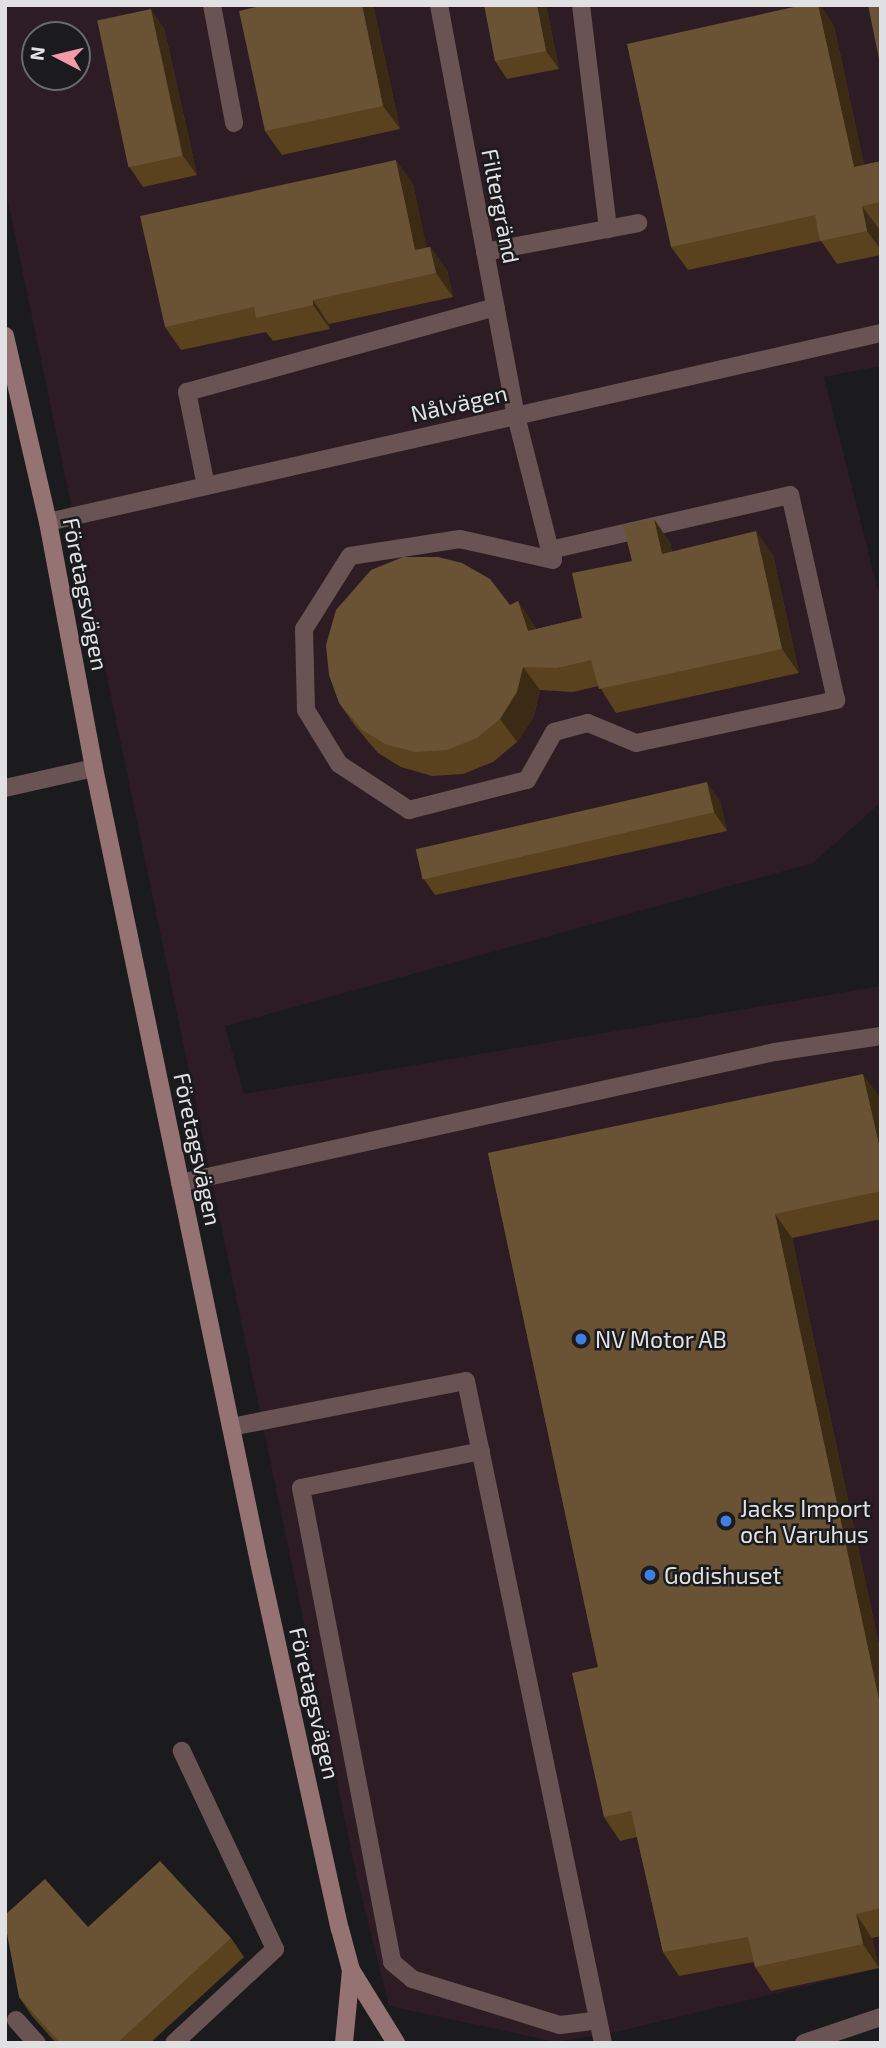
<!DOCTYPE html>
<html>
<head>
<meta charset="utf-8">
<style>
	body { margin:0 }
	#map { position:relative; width:886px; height:2048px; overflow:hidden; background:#1b1a1d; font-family:"Exo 2",sans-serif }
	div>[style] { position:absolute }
	.industrial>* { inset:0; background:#2d1c24 }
	.lane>* { height:18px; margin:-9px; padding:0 9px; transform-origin:9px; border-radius:9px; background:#695353 }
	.street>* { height:18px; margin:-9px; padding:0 9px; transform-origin:9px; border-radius:9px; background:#695353 }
	.secondary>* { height:18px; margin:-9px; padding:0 9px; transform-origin:9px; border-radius:9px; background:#967373 }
	.wall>* { inset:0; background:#5a421f }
	.shaded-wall>* { inset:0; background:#3b2b15 }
	.building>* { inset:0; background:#695334; transform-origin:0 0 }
	.dots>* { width:19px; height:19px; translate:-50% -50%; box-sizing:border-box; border:4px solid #1b1a1d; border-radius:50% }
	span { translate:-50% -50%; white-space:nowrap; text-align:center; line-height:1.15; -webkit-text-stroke:5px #1b1a1d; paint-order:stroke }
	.street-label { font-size:23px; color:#e1e1e3 }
	.poi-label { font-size:23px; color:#e1e1e3 }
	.left { translate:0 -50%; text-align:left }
	.frame { position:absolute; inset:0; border:7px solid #e1e1e3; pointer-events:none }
	.north { position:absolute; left:21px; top:21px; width:70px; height:70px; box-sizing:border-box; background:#1b1a1d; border:2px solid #6a6a6c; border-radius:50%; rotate:277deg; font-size:19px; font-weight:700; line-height:28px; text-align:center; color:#e1e1e3 }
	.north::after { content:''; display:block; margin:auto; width:24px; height:32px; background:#f39aa8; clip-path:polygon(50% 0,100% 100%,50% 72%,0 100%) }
</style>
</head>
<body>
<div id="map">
	<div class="industrial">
		<div style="clip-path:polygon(evenodd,5px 5px,881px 5px,881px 366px,824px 377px,881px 602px,881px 802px,813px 863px,225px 1026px,244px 1094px,881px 986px,881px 1968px,616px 2032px,556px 2042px,389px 2006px,357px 1878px,5px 187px,5px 5px,35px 35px,77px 35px,77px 77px,35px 77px,35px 35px)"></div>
	</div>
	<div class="lane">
		<div style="left:212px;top:5px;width:120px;rotate:79.4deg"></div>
		<div style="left:439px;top:5px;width:418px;rotate:79.4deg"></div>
		<div style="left:516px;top:416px;width:138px;rotate:75.8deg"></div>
		<div style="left:550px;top:550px;width:10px;rotate:73deg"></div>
		<div style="left:553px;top:560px;width:95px;rotate:-167.3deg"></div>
		<div style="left:460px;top:539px;width:111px;rotate:171.2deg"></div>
		<div style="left:350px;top:556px;width:86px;rotate:122.2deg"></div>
		<div style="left:304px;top:629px;width:81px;rotate:88.6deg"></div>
		<div style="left:306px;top:710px;width:63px;rotate:58.6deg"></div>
		<div style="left:339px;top:764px;width:84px;rotate:33.3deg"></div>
		<div style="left:409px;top:810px;width:122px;rotate:-14.3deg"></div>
		<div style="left:527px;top:780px;width:55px;rotate:-60.6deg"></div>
		<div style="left:554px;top:732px;width:35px;rotate:-15deg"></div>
		<div style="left:588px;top:723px;width:52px;rotate:22.6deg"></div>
		<div style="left:636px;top:743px;width:205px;rotate:-12.1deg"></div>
		<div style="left:836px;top:700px;width:210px;rotate:-102.6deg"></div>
		<div style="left:790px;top:495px;width:246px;rotate:167.1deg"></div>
		<div style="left:581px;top:5px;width:226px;rotate:83.1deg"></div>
		<div style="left:485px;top:252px;width:156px;rotate:-10.7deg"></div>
		<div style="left:206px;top:486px;width:96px;rotate:-101.4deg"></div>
		<div style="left:187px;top:392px;width:320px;rotate:-15.4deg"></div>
		<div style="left:180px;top:1183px;width:609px;rotate:-12.42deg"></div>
		<div style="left:775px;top:1052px;width:107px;rotate:-8.6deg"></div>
		<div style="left:231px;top:1427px;width:239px;rotate:-11.1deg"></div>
		<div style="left:466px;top:1381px;width:676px;rotate:78.31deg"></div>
		<div style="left:481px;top:1451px;width:184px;rotate:168.4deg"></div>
		<div style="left:301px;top:1488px;width:483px;rotate:79.1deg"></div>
		<div style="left:392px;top:1962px;width:26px;rotate:40deg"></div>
		<div style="left:412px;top:1979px;width:155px;rotate:17.3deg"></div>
		<div style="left:560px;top:2025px;width:38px;rotate:-7deg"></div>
		<div style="left:16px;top:2020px;width:31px;rotate:48deg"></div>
		<div style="left:174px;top:2043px;width:138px;rotate:-42.9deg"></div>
		<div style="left:275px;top:1949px;width:219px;rotate:-115.2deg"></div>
	</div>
	<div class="street">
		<div style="left:48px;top:522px;width:854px;rotate:-12.78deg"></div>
		<div style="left:5px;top:788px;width:91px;rotate:-12.7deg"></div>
		<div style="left:804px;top:2043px;width:81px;rotate:-18.7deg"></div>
	</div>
	<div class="secondary">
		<div style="left:5px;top:336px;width:191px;rotate:77deg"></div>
		<div style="left:48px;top:522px;width:250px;rotate:79.4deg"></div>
		<div style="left:94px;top:768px;width:811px;rotate:78.26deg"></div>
		<div style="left:259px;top:1562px;width:376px;rotate:77.6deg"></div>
		<div style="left:340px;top:1929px;width:42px;rotate:75deg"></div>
		<div style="left:351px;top:1970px;width:86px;rotate:58.3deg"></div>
		<div style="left:344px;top:2043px;width:73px;rotate:-84.5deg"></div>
	</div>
	<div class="wall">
		<div style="clip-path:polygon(264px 5px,372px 5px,374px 9px,400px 129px,282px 155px,265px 131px)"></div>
		<div style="clip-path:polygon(546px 5px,559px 69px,507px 79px,495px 61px)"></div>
		<div style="clip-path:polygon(803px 5px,820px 5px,834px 26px,864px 165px,881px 161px,881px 229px,879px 229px,881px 239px,881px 255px,837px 264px,821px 241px,688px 270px,671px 247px)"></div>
		<div style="clip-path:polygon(164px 28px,197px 175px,143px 187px,130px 168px)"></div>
		<div style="clip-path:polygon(413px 184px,426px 247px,430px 247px,447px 270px,453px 297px,329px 324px,330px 329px,273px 341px,266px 332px,181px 350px,165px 327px)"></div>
		<div style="clip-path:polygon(654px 519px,670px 543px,672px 552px,773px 555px,799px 673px,616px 713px,599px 686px,573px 692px,540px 690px,534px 716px,517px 742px,493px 762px,463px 774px,432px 776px,401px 767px,378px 753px,356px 727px,339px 703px,518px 601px,534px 625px,536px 629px,582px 618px,632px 561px)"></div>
		<div style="clip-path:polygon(720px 801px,727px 831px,435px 895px,422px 876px)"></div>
		<div style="clip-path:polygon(880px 1097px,881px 1219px,792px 1238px,881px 1655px,881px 1936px,872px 1938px,879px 1968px,771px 1991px,755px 1967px,754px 1962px,679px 1976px,663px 1952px,637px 1837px,620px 1841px,604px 1817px,598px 1667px,488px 1153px)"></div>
		<div style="clip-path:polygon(88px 1927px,231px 1938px,244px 1957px,150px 2043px,56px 2043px,32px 2016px,19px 1997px)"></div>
	</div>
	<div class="shaded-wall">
		<div style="clip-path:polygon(362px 5px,372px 5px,374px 9px,400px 129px,383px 106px)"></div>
		<div style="clip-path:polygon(537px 5px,546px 5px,559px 69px,546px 51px)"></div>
		<div style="clip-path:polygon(818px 5px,820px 5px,834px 26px,870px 191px,854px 167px)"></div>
		<div style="clip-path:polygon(151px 9px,164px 28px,197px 175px,183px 156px)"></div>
		<div style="clip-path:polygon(396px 160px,413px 184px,432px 273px,415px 250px)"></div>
		<div style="clip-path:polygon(862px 206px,879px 229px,881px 239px,881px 250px,867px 231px)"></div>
		<div style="clip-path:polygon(430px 247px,447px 270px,453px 297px,436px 273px)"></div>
		<div style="clip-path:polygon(313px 300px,329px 324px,330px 329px,313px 305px)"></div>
		<div style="clip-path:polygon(654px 519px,670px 543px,678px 578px,662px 554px)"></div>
		<div style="clip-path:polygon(756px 531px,773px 555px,799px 673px,782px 649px)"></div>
		<div style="clip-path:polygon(518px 601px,534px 625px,545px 654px,528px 631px)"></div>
		<div style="clip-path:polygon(523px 667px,540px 690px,534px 716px,517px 742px,500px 719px)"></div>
		<div style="clip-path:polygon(707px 782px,720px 801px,727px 831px,714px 812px)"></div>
		<div style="clip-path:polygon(863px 1074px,880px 1097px,881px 1101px,881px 1154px)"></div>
		<div style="clip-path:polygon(775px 1214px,792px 1238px,881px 1655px,881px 1709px)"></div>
		<div style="clip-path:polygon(856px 1914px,872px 1938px,879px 1968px,863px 1944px)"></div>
	</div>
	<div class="building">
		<div style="clip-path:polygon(264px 5px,362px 5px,383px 106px,265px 131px,239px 11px)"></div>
		<div style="clip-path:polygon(484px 5px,537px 5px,546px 51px,495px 61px)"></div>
		<div style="clip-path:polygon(803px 5px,818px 5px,854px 167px,881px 161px,881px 202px,862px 206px,867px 231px,820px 241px,815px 215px,671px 247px,627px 44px)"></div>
		<div style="clip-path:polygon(868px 5px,881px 5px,881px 69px)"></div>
		<div style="left:151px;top:9px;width:150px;height:55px;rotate:78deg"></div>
		<div style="clip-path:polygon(396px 160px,415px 250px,430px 247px,436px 273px,313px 300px,313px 305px,256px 318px,254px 307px,165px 327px,140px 216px)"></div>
		<div style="clip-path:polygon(654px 519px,662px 554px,756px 531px,782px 649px,599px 689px,591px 660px,557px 668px,523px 667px,517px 692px,500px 719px,477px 738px,447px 750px,415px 752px,385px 744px,362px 730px,339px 703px,329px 675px,326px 645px,336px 610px,371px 570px,403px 557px,438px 557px,462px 563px,490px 579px,510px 605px,518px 601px,528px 631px,582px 618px,572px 573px,632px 561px,623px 525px)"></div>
		<div style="left:707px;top:782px;width:31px;height:299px;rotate:77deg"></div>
		<div style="clip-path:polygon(863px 1074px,881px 1154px,881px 1191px,775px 1214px,881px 1709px,881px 1908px,856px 1914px,863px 1944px,755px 1967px,748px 1937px,663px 1952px,631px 1811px,604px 1817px,572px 1673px,598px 1667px,488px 1153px)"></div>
		<div style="clip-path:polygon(160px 1861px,231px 1938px,117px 2043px,60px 2043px,19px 1997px,5px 1923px,5px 1915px,45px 1879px,88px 1927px)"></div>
	</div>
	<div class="dots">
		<div style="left:581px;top:1339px;background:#3f7fe0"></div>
		<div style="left:726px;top:1521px;background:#3f7fe0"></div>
		<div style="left:650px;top:1575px;background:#3f7fe0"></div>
	</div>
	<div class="street-label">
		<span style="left:501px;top:206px;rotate:79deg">Filtergränd</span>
		<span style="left:459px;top:403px;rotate:-13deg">Nålvägen</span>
		<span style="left:86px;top:594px;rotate:79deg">Företagsvägen</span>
		<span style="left:198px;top:1149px;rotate:78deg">Företagsvägen</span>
		<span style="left:315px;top:1703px;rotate:77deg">Företagsvägen</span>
	</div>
	<div class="poi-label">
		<span class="left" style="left:595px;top:1339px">NV Motor AB</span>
		<span class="left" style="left:740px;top:1521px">Jacks Import<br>och Varuhus</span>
		<span class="left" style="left:664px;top:1575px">Godishuset</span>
	</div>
	<div class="frame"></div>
	<div class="north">N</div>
</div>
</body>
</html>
